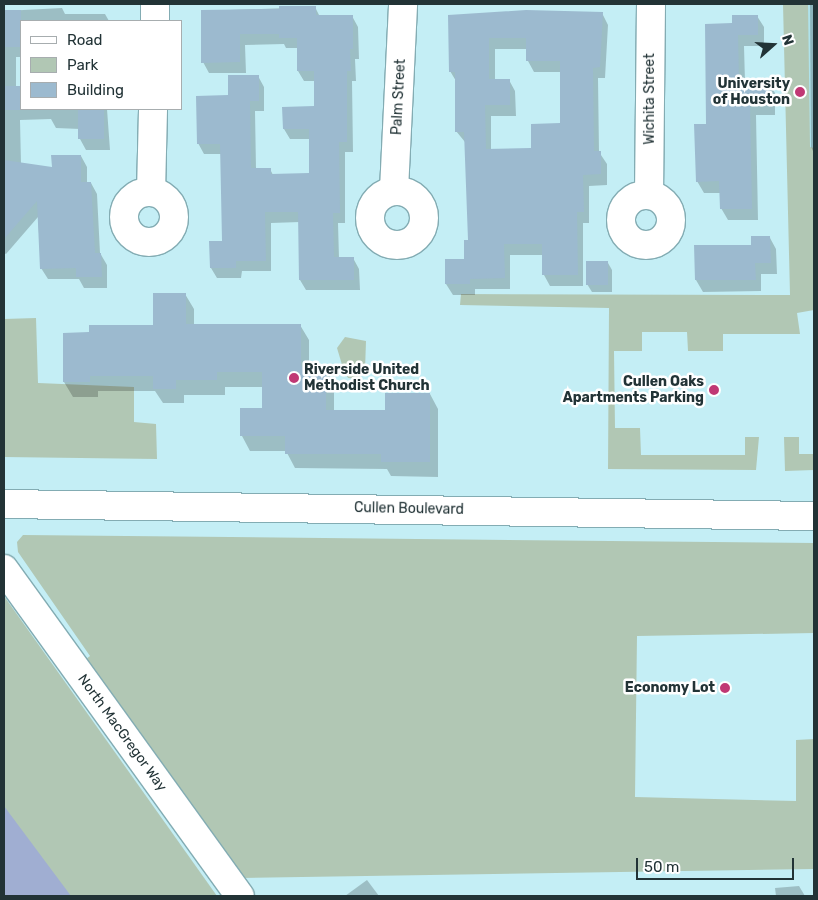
<!DOCTYPE html>
<html>
<head>
<meta charset="utf-8">
<style>
	body { margin:0 }
	#map { position:relative; width:818px; height:900px; overflow:hidden; background:#c4eef5; font-family:Rubik,sans-serif }
	div>[style] { position:absolute }
	.built>* { inset:0; background:#afe2eb }
	.green>* { inset:0; background:#b1c7b4 }
	.water>* { inset:0; background:#a0aed2 }
	.shadow>* { inset:0; background:#0003 }
	.building>* { inset:0; background:#9cbacf; transform-origin:0 0 }
	.roads { filter:drop-shadow(1px 0 #83acb3) drop-shadow(-1px 0 #83acb3) drop-shadow(0 1px #83acb3) drop-shadow(0 -1px #83acb3) }
	.minor>* { height:28px; margin:-14px; padding:0 14px; transform-origin:14px; border-radius:14px; background:#fff }
	.minor>.ring { margin:-14px; padding:0; box-sizing:content-box; background:none; border:28px solid #fff; border-radius:50% }
	.dots>* { width:14px; height:14px; translate:-50% -50%; box-sizing:border-box; border:2px solid #fff; border-radius:50% }
	span { translate:-50% -50%; white-space:nowrap; text-align:center; line-height:1.15; -webkit-text-stroke:5px #fff; paint-order:stroke }
	.poi-label { font-size:14px; color:#223336; font-weight:700 }
	.right { translate:-100% -50%; text-align:right }
	.left { translate:0 -50%; text-align:left }
	.street-label { font-size:14px; color:#223336 }
	.frame { position:absolute; inset:0; border:5px solid #223336; pointer-events:none }
	.legend { position:absolute; left:20px; top:20px; width:162px; height:90px; box-sizing:border-box; background:#fff; border:1px solid #a7adaf; margin:0; padding:6px 9px; list-style:none; font-size:15px; color:#223336 }
	.legend li { display:flex; align-items:center; gap:10px; height:25px }
	.legend b { width:25px; border:1px solid #a7adaf }
	.north { position:absolute; left:748px; top:20px; width:50px; height:50px; -webkit-text-stroke:4px #fff; paint-order:stroke; rotate:71deg; font-size:14px; font-weight:700; line-height:20px; text-align:center; color:#223336 }
	.north::after { content:''; display:block; margin:auto; width:18px; height:22px; background:#223336; clip-path:polygon(50% 0,100% 100%,50% 72%,0 100%) }
	.scale { position:absolute; left:636px; top:858px; width:158px; height:22px; box-sizing:border-box; border:2px solid #223336; border-top:0; padding-left:6px; font-size:15px; line-height:18px; white-space:nowrap; color:#223336; -webkit-text-stroke:4px #fff; paint-order:stroke }
</style>
</head>
<body>
<div id="map">
	<div class="built">
		<div style="clip-path:polygon(785px 4px,814px 4px,814px 182px)"></div>
	</div>
	<div class="green">
		<div style="clip-path:polygon(783px 4px,808px 4px,810px 147px,814px 148px,814px 310px,797px 313px,800px 334px,723px 334px,723px 351px,688px 351px,687px 332px,642px 332px,642px 351px,614px 351px,615px 428px,640px 428px,641px 455px,745px 455px,745px 437px,759px 437px,756px 470px,608px 469px,609px 308px,460px 305px,461px 294px,790px 295px)"></div>
		<div style="clip-path:polygon(36px 318px,38px 383px,134px 387px,134px 422px,156px 424px,157px 459px,4px 457px,4px 319px)"></div>
		<div style="clip-path:polygon(345px 337px,366px 341px,365px 370px,358px 379px,348px 378px,343px 368px,337px 348px)"></div>
		<div style="clip-path:polygon(784px 437px,799px 437px,799px 454px,814px 454px,814px 470px,785px 471px)"></div>
		<div style="clip-path:polygon(23px 535px,814px 543px,814px 633px,637px 636px,635px 797px,796px 801px,796px 740px,814px 739px,814px 869px,241px 878px,86px 659px,90px 656px,18px 552px,17px 542px)"></div>
		<div style="clip-path:polygon(4px 596px,124px 765px,217px 896px,4px 896px)"></div>
	</div>
	<div class="water">
		<div style="clip-path:polygon(4px 806px,71px 896px,4px 896px)"></div>
	</div>
	<div class="shadow">
		<div style="clip-path:polygon(810px 4px,814px 4px,814px 153px,811px 147px)"></div>
		<div style="clip-path:polygon(315px 7px,320px 17px,352px 16px,358px 27px,359px 59px,355px 59px,356px 81px,352px 81px,353px 152px,345px 152px,345px 223px,338px 223px,339px 258px,353px 258px,359px 269px,360px 290px,306px 290px,300px 280px,300px 222px,271px 223px,271px 271px,242px 271px,241px 278px,217px 278px,211px 268px,223px 242px,222px 154px,204px 154px,198px 143px,229px 97px,258px 76px,264px 87px,264px 111px,255px 111px,256px 169px,270px 169px,273px 175px,311px 174px,310px 139px,290px 139px,284px 129px,316px 108px,315px 81px,304px 81px,298px 71px,298px 48px,286px 48px,284px 44px,245px 45px,246px 73px,209px 73px,203px 62px,202px 11px)"></div>
		<div style="clip-path:polygon(62px 8px,65px 14px,105px 14px,109px 21px,21px 21px,21px 57px,16px 57px,16px 87px,21px 87px,21px 109px,107px 109px,110px 150px,86px 150px,80px 139px,80px 129px,56px 128px,51px 119px,20px 120px,21px 164px,53px 168px,81px 156px,87px 167px,87px 183px,91px 183px,97px 194px,100px 253px,107px 265px,107px 288px,84px 288px,79px 279px,48px 279px,41px 268px,38px 217px,6px 254px,4px 253px,4px 11px)"></div>
		<div style="clip-path:polygon(evenodd,602px 13px,608px 25px,605px 78px,598px 78px,599px 152px,607px 164px,607px 185px,589px 186px,589px 223px,583px 223px,583px 286px,550px 286px,544px 275px,543px 255px,510px 255px,510px 289px,475px 289px,475px 295px,453px 295px,446px 284px,446px 260px,465px 260px,470px 241px,465px 142px,456px 131px,456px 81px,450px 71px,450px 16px,602px 13px,495px 49px,528px 49px,528px 61px,534px 72px,561px 72px,562px 125px,532px 150px,491px 150px,491px 116px,516px 116px,515px 91px,509px 80px,495px 80px,495px 49px)"></div>
		<div style="clip-path:polygon(757px 16px,764px 27px,764px 46px,744px 46px,745px 82px,768px 82px,775px 93px,775px 115px,756px 115px,758px 220px,728px 220px,721px 208px,721px 193px,704px 193px,697px 181px,707px 125px,734px 25px)"></div>
		<div style="clip-path:polygon(770px 238px,776px 249px,777px 274px,761px 274px,761px 291px,703px 292px,696px 280px,695px 246px,752px 246px)"></div>
		<div style="clip-path:polygon(608px 263px,612px 270px,612px 292px,592px 292px,587px 284px)"></div>
		<div style="clip-path:polygon(185px 294px,194px 309px,194px 325px,300px 325px,309px 340px,309px 368px,325px 368px,334px 383px,334px 411px,386px 411px,430px 394px,438px 409px,438px 477px,391px 476px,387px 469px,295px 468px,286px 451px,250px 451px,242px 436px,263px 409px,263px 387px,225px 387px,225px 395px,184px 395px,184px 403px,163px 403px,155px 391px,98px 391px,98px 397px,73px 397px,64px 382px,90px 334px,154px 326px)"></div>
		<div style="clip-path:polygon(367px 880px,379px 896px,345px 896px)"></div>
		<div style="clip-path:polygon(799px 886px,805px 896px,776px 896px,775px 888px)"></div>
	</div>
	<div class="building">
		<div style="clip-path:polygon(279px 6px,316px 6px,316px 15px,353px 15px,353px 49px,350px 49px,351px 71px,347px 71px,347px 142px,339px 142px,340px 213px,333px 213px,334px 257px,354px 257px,354px 280px,299px 280px,298px 212px,265px 212px,266px 261px,236px 261px,236px 268px,210px 268px,209px 241px,222px 241px,220px 144px,197px 144px,196px 96px,228px 95px,228px 75px,259px 75px,259px 101px,250px 101px,251px 168px,271px 168px,271px 174px,309px 173px,309px 129px,283px 129px,282px 107px,314px 106px,314px 71px,297px 71px,297px 38px,279px 38px,279px 34px,240px 34px,240px 62px,201px 63px,201px 10px,279px 9px)"></div>
		<div style="left:21px;top:10px;width:37px;height:17px;rotate:90deg"></div>
		<div style="clip-path:polygon(evenodd,526px 10px,603px 12px,600px 67px,593px 68px,594px 151px,601px 151px,601px 174px,583px 175px,584px 212px,577px 212px,578px 275px,542px 275px,542px 244px,504px 244px,505px 278px,470px 279px,470px 284px,445px 284px,445px 259px,464px 259px,464px 240px,468px 240px,464px 132px,455px 132px,455px 72px,449px 72px,448px 15px,526px 10px,489px 38px,526px 38px,526px 61px,560px 61px,560px 123px,531px 124px,531px 148px,486px 149px,485px 105px,510px 105px,510px 79px,489px 79px,489px 38px)"></div>
		<div style="clip-path:polygon(732px 15px,758px 15px,758px 35px,738px 35px,739px 81px,769px 80px,769px 104px,750px 104px,752px 209px,720px 209px,719px 181px,696px 182px,694px 124px,706px 124px,705px 24px,732px 23px)"></div>
		<div style="left:4px;top:86px;width:17px;height:24px"></div>
		<div style="left:78px;top:109px;width:26px;height:30px"></div>
		<div style="clip-path:polygon(51px 155px,81px 155px,81px 182px,91px 182px,95px 253px,101px 253px,102px 277px,76px 277px,76px 268px,40px 269px,37px 201px,4px 239px,4px 160px,52px 167px)"></div>
		<div style="clip-path:polygon(751px 236px,770px 236px,771px 263px,755px 263px,756px 280px,695px 280px,694px 245px,751px 245px)"></div>
		<div style="left:586px;top:261px;width:22px;height:24px"></div>
		<div style="clip-path:polygon(153px 293px,186px 293px,186px 324px,301px 324px,301px 367px,326px 367px,326px 410px,385px 410px,385px 393px,430px 393px,430px 462px,381px 462px,381px 454px,285px 454px,285px 436px,240px 436px,240px 408px,262px 408px,262px 372px,217px 372px,217px 380px,176px 380px,176px 389px,153px 389px,153px 376px,90px 376px,90px 382px,63px 382px,63px 333px,89px 332px,89px 325px,153px 325px)"></div>
	</div>
	<div class="roads">
		<div class="minor">
			<div style="left:155px;top:21px;width:17px;rotate:-90deg"></div>
			<div style="left:394px;top:190px;width:186px;rotate:-87.2deg"></div>
			<div class="ring" style="left:370px;top:191px;width:26px;height:26px"></div>
			<div style="left:151px;top:192px;width:83px;rotate:-88.6deg"></div>
			<div class="ring" style="left:124px;top:192px;width:22px;height:22px"></div>
			<div class="ring" style="left:621px;top:195px;width:22px;height:22px"></div>
			<div style="left:649px;top:195px;width:191px;rotate:-89.4deg"></div>
			<div style="left:4px;top:504px;width:810px;rotate:0.85deg"></div>
			<div style="left:4px;top:569px;width:403px;rotate:54.2deg"></div>
		</div>
	</div>
	<div class="dots">
		<div style="left:800px;top:92px;background:#c03874"></div>
		<div style="left:294px;top:378px;background:#c03874"></div>
		<div style="left:714px;top:390px;background:#c03874"></div>
		<div style="left:725px;top:688px;background:#c03874"></div>
	</div>
	<div class="poi-label">
		<span class="right" style="left:790px;top:92px">University<br>of Houston</span>
		<span class="left" style="left:304px;top:378px">Riverside United<br>Methodist Church</span>
		<span class="right" style="left:704px;top:390px">Cullen Oaks<br>Apartments Parking</span>
		<span class="right" style="left:715px;top:688px">Economy Lot</span>
	</div>
	<div class="street-label">
		<span style="left:399px;top:97px;rotate:-87deg">Palm Street</span>
		<span style="left:650px;top:99px;rotate:-90deg">Wichita Street</span>
		<span style="left:409px;top:509px;rotate:1deg">Cullen Boulevard</span>
		<span style="left:122px;top:733px;rotate:54deg">North MacGregor Way</span>
	</div>
	<div class="frame"></div>
	<ul class="legend">
	<li><b style="height:6px;background:#fff"></b>Road</li>
	<li><b style="height:14px;background:#b1c7b4"></b>Park</li>
	<li><b style="height:14px;background:#9cbacf"></b>Building</li>
	</ul>
	<div class="north">N</div>
	<div class="scale">50 m</div>
</div>
</body>
</html>
